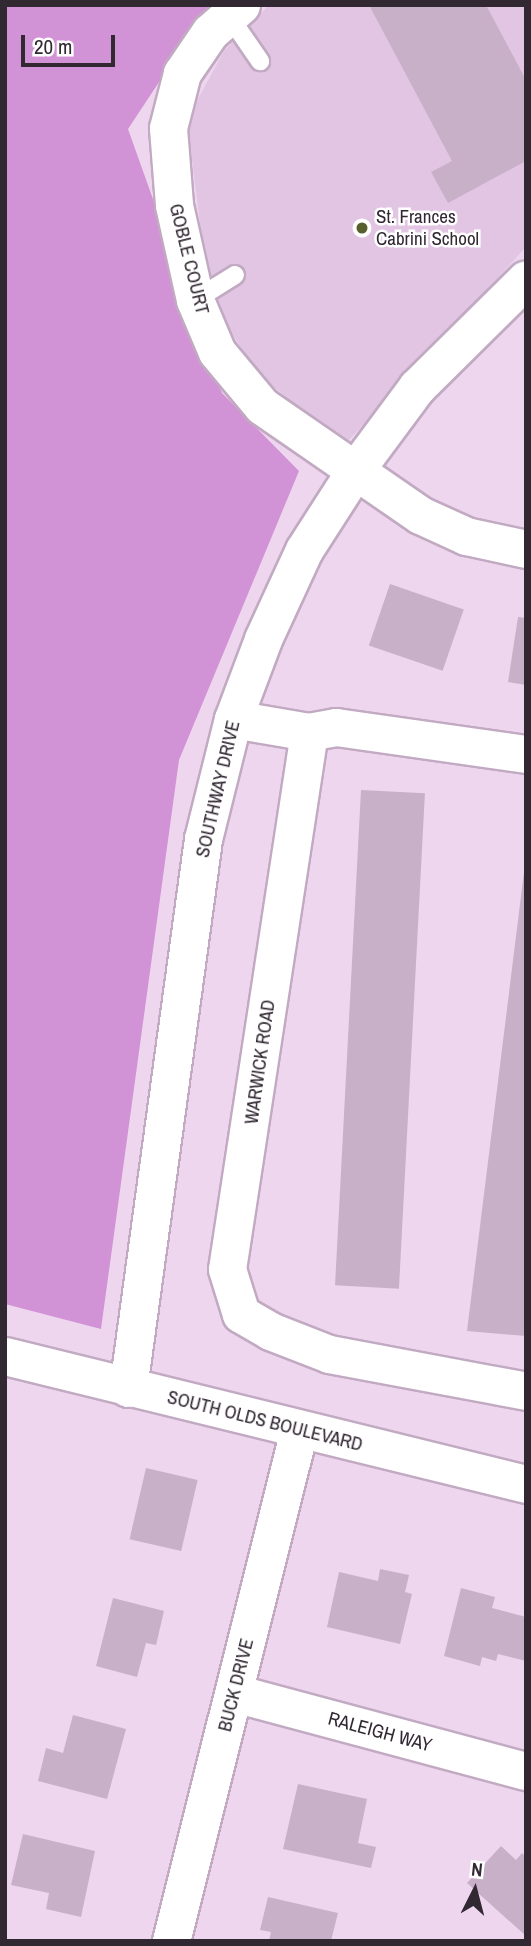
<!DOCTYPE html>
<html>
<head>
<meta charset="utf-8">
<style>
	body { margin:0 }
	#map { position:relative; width:531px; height:1946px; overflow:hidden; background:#eed6ef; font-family:"Archivo Narrow",sans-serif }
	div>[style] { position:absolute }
	.built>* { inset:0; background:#e2c5e3 }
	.forest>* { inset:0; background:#d292d6 }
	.building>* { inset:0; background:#c7b0c8; transform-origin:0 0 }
	.roads { filter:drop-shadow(2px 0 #c1aac2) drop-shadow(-2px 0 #c1aac2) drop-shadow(0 2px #c1aac2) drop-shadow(0 -2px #c1aac2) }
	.lane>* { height:18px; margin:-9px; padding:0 9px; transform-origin:9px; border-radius:9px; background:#fff }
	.street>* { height:37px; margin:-18.5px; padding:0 18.5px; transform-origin:18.5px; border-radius:18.5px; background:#fff }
	.dots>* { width:19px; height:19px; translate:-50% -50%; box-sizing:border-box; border:4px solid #fff; border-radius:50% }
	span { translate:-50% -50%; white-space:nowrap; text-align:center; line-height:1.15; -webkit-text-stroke:5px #fff; paint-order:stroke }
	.poi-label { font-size:19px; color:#312832 }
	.left { translate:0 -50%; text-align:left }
	.street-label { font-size:19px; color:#312832 }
	.frame { position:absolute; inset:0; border:7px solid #312832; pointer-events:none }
	.north { position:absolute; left:440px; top:1855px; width:70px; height:70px; -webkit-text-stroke:5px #fff; paint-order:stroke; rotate:6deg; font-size:19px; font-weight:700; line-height:28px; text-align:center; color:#312832 }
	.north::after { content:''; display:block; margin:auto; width:24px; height:32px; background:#312832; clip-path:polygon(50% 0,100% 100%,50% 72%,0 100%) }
	.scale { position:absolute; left:21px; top:35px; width:94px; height:32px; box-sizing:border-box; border:4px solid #312832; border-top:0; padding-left:9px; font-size:21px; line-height:24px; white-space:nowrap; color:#312832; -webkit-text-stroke:5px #fff; paint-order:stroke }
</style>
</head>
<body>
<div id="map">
	<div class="built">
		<div style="clip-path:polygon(269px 5px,526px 5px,526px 247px,349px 440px,294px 404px,260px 375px,228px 328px,207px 280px,187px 119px,224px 51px)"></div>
	</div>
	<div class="forest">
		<div style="clip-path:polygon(5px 5px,210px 5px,128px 129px,222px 393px,299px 471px,179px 760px,101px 1329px,5px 1304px)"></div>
	</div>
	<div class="building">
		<div style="clip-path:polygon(369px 5px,486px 5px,526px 80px,526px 161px,448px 203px,431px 172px,452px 161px)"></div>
		<div style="left:390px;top:584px;width:78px;height:65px;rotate:19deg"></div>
		<div style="clip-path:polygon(518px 617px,526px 618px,526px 685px,508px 682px)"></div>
		<div style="left:361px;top:790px;width:64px;height:496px;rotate:3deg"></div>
		<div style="clip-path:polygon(524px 872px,526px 873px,526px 1336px,467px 1331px)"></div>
		<div style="left:146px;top:1468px;width:53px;height:73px;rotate:13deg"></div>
		<div style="clip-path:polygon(380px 1569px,409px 1575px,405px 1592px,412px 1594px,400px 1644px,327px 1627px,339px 1572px,378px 1581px)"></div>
		<div style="clip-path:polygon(461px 1588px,495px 1597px,492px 1608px,526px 1617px,526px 1661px,498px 1654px,496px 1661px,482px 1657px,480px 1666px,444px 1656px)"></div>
		<div style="clip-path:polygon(113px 1598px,164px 1611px,156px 1645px,146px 1643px,137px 1677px,96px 1666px)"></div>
		<div style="clip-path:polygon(73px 1715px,126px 1729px,107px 1799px,38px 1781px,46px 1748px,63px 1753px)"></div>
		<div style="clip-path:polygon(298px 1784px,367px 1799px,358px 1843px,376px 1847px,371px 1868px,283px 1849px)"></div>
		<div style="clip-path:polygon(23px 1834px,95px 1851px,81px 1917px,46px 1909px,49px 1893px,11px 1885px)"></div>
		<div style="clip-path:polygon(501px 1846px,516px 1860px,522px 1853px,526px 1857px,526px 1936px,467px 1883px)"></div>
		<div style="clip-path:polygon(268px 1897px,338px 1913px,331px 1941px,269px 1941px,271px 1932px,260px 1930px)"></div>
	</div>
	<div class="roads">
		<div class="lane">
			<div style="left:229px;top:16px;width:55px;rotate:55.4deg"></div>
			<div style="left:195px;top:300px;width:47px;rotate:-32deg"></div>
		</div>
		<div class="street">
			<div style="left:241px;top:5px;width:41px;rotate:138.9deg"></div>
			<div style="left:210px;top:32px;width:50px;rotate:124.3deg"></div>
			<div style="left:182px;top:73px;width:57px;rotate:104.3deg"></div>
			<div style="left:168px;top:128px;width:77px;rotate:85.5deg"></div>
			<div style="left:174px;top:205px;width:97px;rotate:77.5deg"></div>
			<div style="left:195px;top:300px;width:56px;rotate:67.1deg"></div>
			<div style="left:217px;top:352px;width:70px;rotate:50.2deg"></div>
			<div style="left:262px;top:406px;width:192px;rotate:34.6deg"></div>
			<div style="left:420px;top:515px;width:51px;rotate:24.5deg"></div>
			<div style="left:466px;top:536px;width:61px;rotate:12.2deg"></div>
			<div style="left:233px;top:719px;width:77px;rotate:9.7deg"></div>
			<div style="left:526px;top:754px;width:192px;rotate:-171.9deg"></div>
			<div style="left:336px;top:727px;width:27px;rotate:170deg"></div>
			<div style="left:309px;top:732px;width:543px;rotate:98.68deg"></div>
			<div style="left:227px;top:1269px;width:47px;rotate:72.7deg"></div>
			<div style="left:241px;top:1314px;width:34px;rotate:30deg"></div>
			<div style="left:270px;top:1331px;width:63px;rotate:21.3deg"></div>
			<div style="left:329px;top:1354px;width:200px;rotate:10.6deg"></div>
			<div style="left:5px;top:1356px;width:536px;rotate:13.8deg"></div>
			<div style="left:128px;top:1388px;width:554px;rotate:-82.22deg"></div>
			<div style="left:203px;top:839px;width:124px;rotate:-76deg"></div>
			<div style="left:233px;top:719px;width:85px;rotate:-69.4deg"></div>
			<div style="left:263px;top:639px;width:98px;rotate:-65.3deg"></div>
			<div style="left:304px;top:550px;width:96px;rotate:-57.3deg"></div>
			<div style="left:356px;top:469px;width:102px;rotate:-53.4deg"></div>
			<div style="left:417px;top:387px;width:153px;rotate:-44.7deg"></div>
			<div style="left:234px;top:1693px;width:302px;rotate:15deg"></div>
			<div style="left:171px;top:1941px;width:527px;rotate:-75.94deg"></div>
		</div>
	</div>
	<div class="dots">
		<div style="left:362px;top:228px;background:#585e2c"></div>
	</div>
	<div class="poi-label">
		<span class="left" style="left:376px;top:228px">St. Frances<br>Cabrini School</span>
	</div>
	<div class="street-label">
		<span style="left:189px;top:259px;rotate:76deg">GOBLE COURT</span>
		<span style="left:218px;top:789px;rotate:-77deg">SOUTHWAY DRIVE</span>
		<span style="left:260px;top:1062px;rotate:-82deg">WARWICK ROAD</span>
		<span style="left:265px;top:1421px;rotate:14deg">SOUTH OLDS BOULEVARD</span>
		<span style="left:236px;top:1685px;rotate:-76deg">BUCK DRIVE</span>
		<span style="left:380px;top:1732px;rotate:15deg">RALEIGH WAY</span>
	</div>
	<div class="frame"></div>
	<div class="north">N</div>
	<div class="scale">20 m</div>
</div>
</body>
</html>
